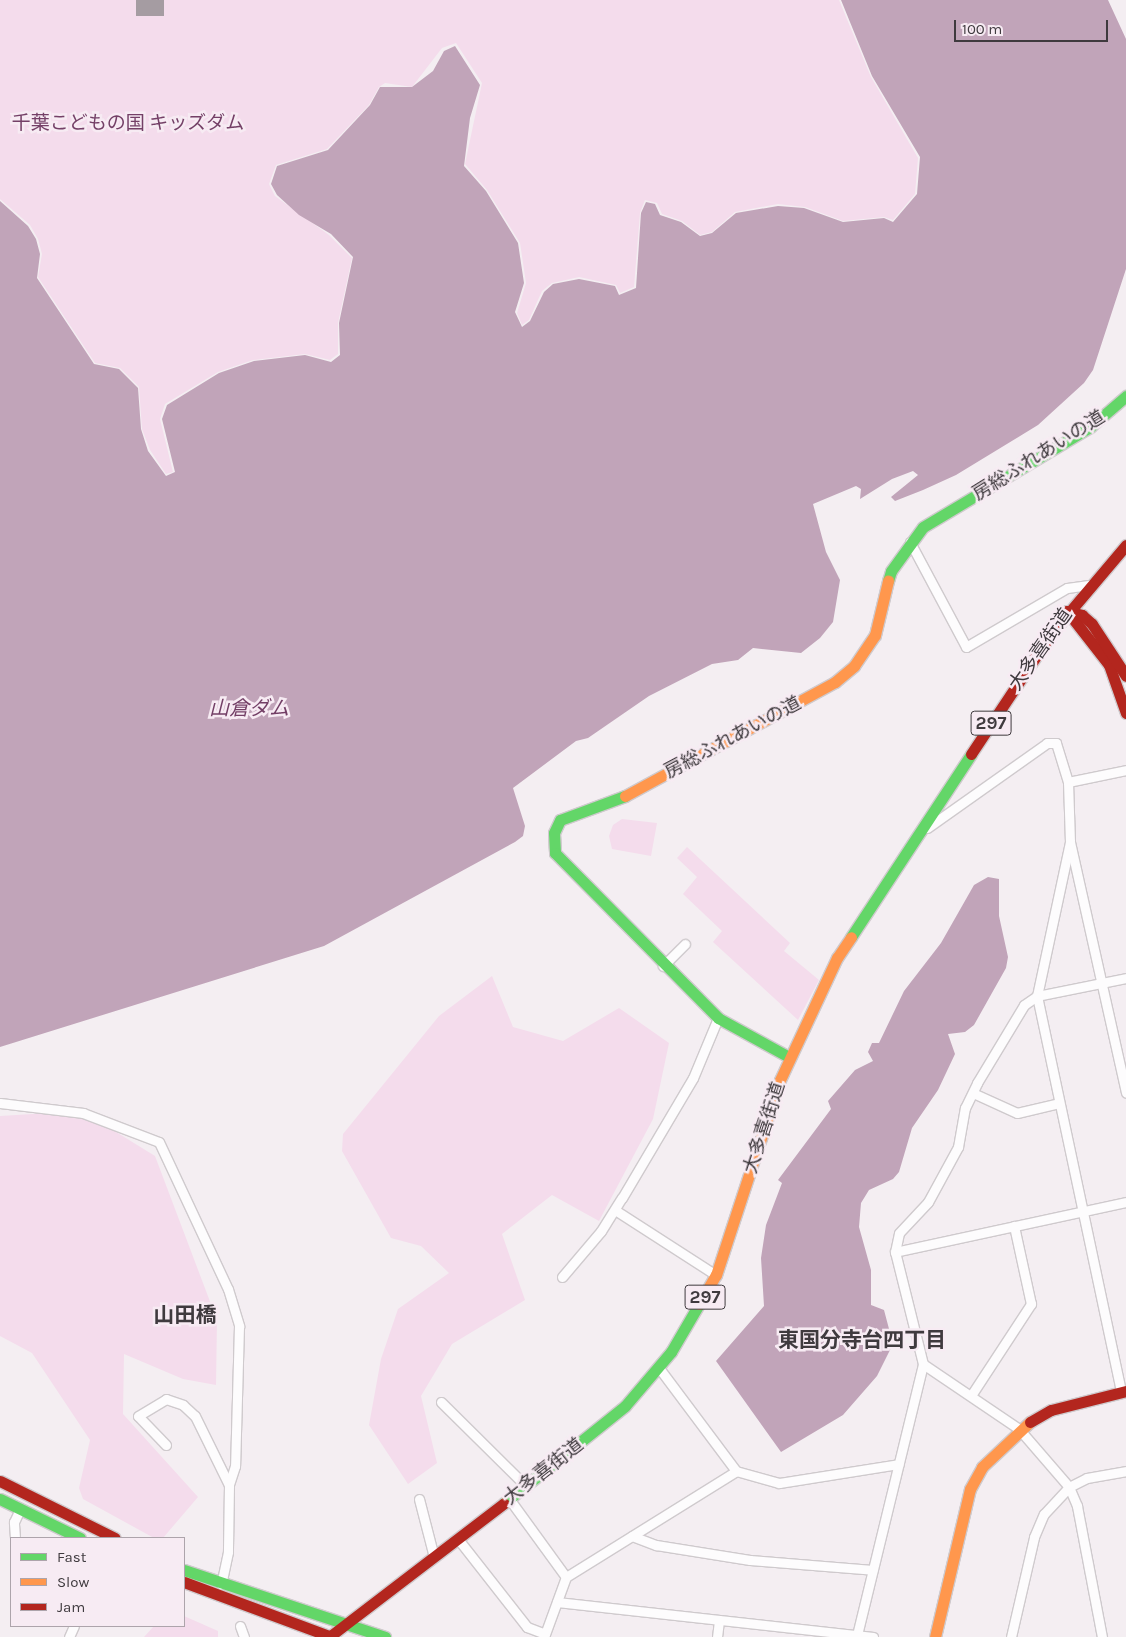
<!DOCTYPE html>
<html>
<head>
<meta charset="utf-8">
<style>
	body { margin:0 }
	#map { position:relative; width:1126px; height:1637px; overflow:hidden; background:#f4eef2; font-family:Karla,"Noto Sans JP",sans-serif }
	div>[style] { position:absolute }
	.green>* { inset:0; background:#f4dcec }
	.water>* { inset:0; background:#c1a4b9 }
	.building>* { inset:0; background:#a59ca2; transform-origin:0 0 }
	.roads { filter:drop-shadow(1px 0 #cfcacd) drop-shadow(-1px 0 #cfcacd) drop-shadow(0 1px #cfcacd) drop-shadow(0 -1px #cfcacd) }
	.street>* { height:9px; margin:-4.5px; padding:0 4.5px; transform-origin:4.5px; border-radius:4.5px; background:#fdfcfd }
	.fast>* { height:11px; margin:-5.5px; padding:0 5.5px; transform-origin:5.5px; border-radius:5.5px; background:#63d668 }
	.slow>* { height:11px; margin:-5.5px; padding:0 5.5px; transform-origin:5.5px; border-radius:5.5px; background:#ff974d }
	.jam>* { height:11px; margin:-5.5px; padding:0 5.5px; transform-origin:5.5px; border-radius:5.5px; background:#b3261e }
	span { translate:-50% -50%; white-space:nowrap; text-align:center; line-height:1.15; -webkit-text-stroke:5px #f7ebf3; paint-order:stroke }
	.shield-label span { padding:1px 4px; background:#f7ebf3; border:1px solid; border-radius:4px; -webkit-text-stroke-width:0 }
	.shield-label { font-size:18px; color:#3f3a3e; font-weight:700 }
	.park-label { font-size:19px; color:#744067 }
	.street-label { font-size:19px; color:#3f3a3e }
	.water-label { font-size:20px; color:#733f66; font-style:italic }
	.quarter-label { font-size:21px; color:#3f3a3e; font-weight:700 }
	.legend { position:absolute; left:10px; top:1537px; width:175px; height:90px; box-sizing:border-box; background:#f7ebf3; border:1px solid #ada4ab; margin:0; padding:6px 9px; list-style:none; font-size:15px; color:#3f3a3e }
	.legend li { display:flex; align-items:center; gap:10px; height:25px }
	.legend b { width:25px; border:1px solid #ada4ab }
	.scale { position:absolute; left:954px; top:20px; width:154px; height:22px; box-sizing:border-box; border:2px solid #3f3a3e; border-top:0; padding-left:6px; font-size:15px; line-height:18px; white-space:nowrap; color:#3f3a3e; -webkit-text-stroke:4px #f7ebf3; paint-order:stroke }
</style>
</head>
<body>
<div id="map">
	<div class="green">
		<div style="clip-path:polygon(0 0,839px 0,871px 77px,918px 158px,915px 194px,893px 220px,884px 217px,843px 221px,805px 207px,778px 204px,735px 212px,712px 232px,700px 235px,682px 221px,662px 214px,657px 203px,645px 200px,640px 213px,634px 287px,620px 293px,616px 285px,579px 277px,552px 283px,542px 291px,529px 320px,522px 325px,517px 313px,526px 283px,520px 243px,487px 190px,465px 164px,482px 83px,456px 43px,442px 48px,412px 87px,385px 83px,379px 87px,369px 105px,327px 149px,276px 165px,269px 184px,275px 196px,329px 235px,352px 258px,338px 323px,338px 354px,330px 360px,305px 354px,253px 360px,218px 372px,165px 404px,160px 419px,173px 472px,166px 474px,150px 450px,142px 429px,139px 387px,120px 368px,95px 363px,38px 277px,42px 254px,38px 239px,30px 225px,0 199px)"></div>
		<div style="clip-path:polygon(622px 819px,657px 823px,651px 856px,612px 849px,609px 836px,613px 825px)"></div>
		<div style="clip-path:polygon(687px 847px,790px 943px,784px 951px,819px 980px,798px 1020px,713px 942px,722px 931px,683px 894px,697px 877px,677px 858px)"></div>
		<div style="clip-path:polygon(492px 976px,513px 1027px,563px 1041px,619px 1008px,669px 1043px,653px 1119px,599px 1221px,552px 1195px,502px 1234px,525px 1300px,452px 1344px,421px 1396px,437px 1463px,408px 1484px,369px 1425px,381px 1359px,398px 1309px,449px 1273px,421px 1246px,391px 1238px,342px 1151px,343px 1134px,439px 1016px)"></div>
		<div style="clip-path:polygon(82px 1111px,155px 1156px,217px 1320px,216px 1385px,183px 1379px,124px 1354px,123px 1414px,198px 1497px,163px 1538px,154px 1538px,83px 1499px,79px 1488px,90px 1440px,32px 1353px,0 1336px,0 1116px)"></div>
		<div style="clip-path:polygon(184px 1616px,218px 1631px,218px 1637px,144px 1637px,154px 1626px,184px 1626px)"></div>
	</div>
	<div class="water">
		<div style="clip-path:polygon(841px 0,1108px 0,1126px 39px,1126px 269px,1093px 370px,1084px 383px,1038px 425px,956px 475px,923px 490px,895px 501px,891px 497px,918px 475px,913px 471px,892px 479px,860px 499px,861px 489px,856px 486px,813px 504px,826px 552px,840px 580px,833px 622px,820px 638px,801px 653px,753px 648px,738px 660px,712px 664px,649px 696px,588px 738px,576px 741px,513px 788px,525px 826px,523px 836px,515px 842px,324px 946px,0 1047px,0 201px,28px 226px,36px 239px,40px 254px,37px 278px,94px 364px,119px 369px,138px 388px,141px 429px,148px 451px,166px 476px,175px 472px,162px 419px,167px 405px,219px 373px,254px 361px,305px 355px,331px 362px,340px 355px,339px 323px,353px 257px,331px 234px,299px 215px,277px 195px,271px 184px,277px 166px,328px 150px,370px 105px,380px 87px,412px 87px,433px 71px,444px 51px,455px 46px,480px 85px,470px 118px,464px 166px,486px 191px,518px 243px,524px 283px,515px 312px,522px 327px,530px 321px,544px 292px,553px 284px,579px 279px,615px 286px,619px 295px,636px 288px,641px 213px,646px 202px,655px 204px,660px 215px,681px 222px,700px 236px,712px 233px,736px 213px,778px 206px,804px 208px,843px 222px,884px 218px,893px 222px,917px 194px,920px 157px,872px 76px)"></div>
		<div style="clip-path:polygon(988px 877px,999px 879px,999px 916px,1008px 957px,1006px 968px,974px 1025px,965px 1032px,948px 1034px,955px 1054px,938px 1090px,912px 1128px,899px 1172px,893px 1179px,869px 1190px,861px 1203px,859px 1227px,871px 1270px,871px 1305px,884px 1310px,893px 1344px,877px 1376px,843px 1415px,781px 1452px,716px 1361px,764px 1306px,761px 1258px,766px 1225px,782px 1183px,778px 1180px,831px 1109px,828px 1101px,855px 1070px,873px 1061px,868px 1052px,872px 1043px,879px 1043px,904px 991px,941px 943px,974px 885px)"></div>
	</div>
	<div class="building">
		<div style="left:136px;top:0;width:28px;height:16px"></div>
	</div>
	<div class="roads">
		<div class="street">
			<div style="left:910px;top:542px;width:119px;rotate:61.9deg"></div>
			<div style="left:966px;top:647px;width:117px;rotate:-30.3deg"></div>
			<div style="left:1067px;top:588px;width:22px;rotate:-8deg"></div>
			<div style="left:1068px;top:782px;width:59px;rotate:-11.7deg"></div>
			<div style="left:927px;top:828px;width:147px;rotate:-35.3deg"></div>
			<div style="left:1047px;top:743px;width:9px"></div>
			<div style="left:1056px;top:743px;width:41px;rotate:72.9deg"></div>
			<div style="left:1068px;top:782px;width:60px;rotate:88.1deg"></div>
			<div style="left:1070px;top:842px;width:257px;rotate:77.4deg"></div>
			<div style="left:1070px;top:842px;width:157px;rotate:102.1deg"></div>
			<div style="left:1037px;top:996px;width:405px;rotate:78deg"></div>
			<div style="left:663px;top:966px;width:31px;rotate:-45deg"></div>
			<div style="left:973px;top:1093px;width:48px;rotate:24.4deg"></div>
			<div style="left:1017px;top:1113px;width:43px;rotate:-13.4deg"></div>
			<div style="left:0;top:1103px;width:84px;rotate:6.9deg"></div>
			<div style="left:83px;top:1113px;width:81px;rotate:20.9deg"></div>
			<div style="left:159px;top:1142px;width:162px;rotate:64.9deg"></div>
			<div style="left:228px;top:1289px;width:39px;rotate:73deg"></div>
			<div style="left:239px;top:1326px;width:140px;rotate:91.6deg"></div>
			<div style="left:235px;top:1466px;width:20px;rotate:108deg"></div>
			<div style="left:229px;top:1485px;width:67px;rotate:90.9deg"></div>
			<div style="left:228px;top:1552px;width:33px;rotate:102deg"></div>
			<div style="left:615px;top:1210px;width:120px;rotate:32.8deg"></div>
			<div style="left:895px;top:1252px;width:236px;rotate:-12.2deg"></div>
			<div style="left:562px;top:1277px;width:60px;rotate:-49.7deg"></div>
			<div style="left:601px;top:1231px;width:39px;rotate:-58deg"></div>
			<div style="left:622px;top:1198px;width:139px;rotate:-59.4deg"></div>
			<div style="left:693px;top:1078px;width:65px;rotate:-67.4deg"></div>
			<div style="left:923px;top:1364px;width:116px;rotate:34.1deg"></div>
			<div style="left:1019px;top:1429px;width:77px;rotate:49.2deg"></div>
			<div style="left:1069px;top:1487px;width:21px;rotate:67deg"></div>
			<div style="left:1077px;top:1506px;width:133px;rotate:79.2deg"></div>
			<div style="left:659px;top:1368px;width:129px;rotate:53.2deg"></div>
			<div style="left:736px;top:1471px;width:45px;rotate:15.6deg"></div>
			<div style="left:779px;top:1483px;width:121px;rotate:-9deg"></div>
			<div style="left:972px;top:1394px;width:108px;rotate:-56.8deg"></div>
			<div style="left:1031px;top:1304px;width:80px;rotate:-102.3deg"></div>
			<div style="left:441px;top:1402px;width:121px;rotate:44.7deg"></div>
			<div style="left:166px;top:1445px;width:40px;rotate:-134deg"></div>
			<div style="left:138px;top:1416px;width:33px;rotate:-31deg"></div>
			<div style="left:166px;top:1399px;width:18px;rotate:19deg"></div>
			<div style="left:183px;top:1405px;width:16px;rotate:43deg"></div>
			<div style="left:195px;top:1416px;width:77px;rotate:63.8deg"></div>
			<div style="left:419px;top:1499px;width:60px;rotate:75.5deg"></div>
			<div style="left:510px;top:1500px;width:95px;rotate:54deg"></div>
			<div style="left:632px;top:1536px;width:26px;rotate:21deg"></div>
			<div style="left:656px;top:1545px;width:95px;rotate:9.1deg"></div>
			<div style="left:750px;top:1560px;width:123px;rotate:4.6deg"></div>
			<div style="left:15px;top:1538px;width:16px;rotate:-94deg"></div>
			<div style="left:14px;top:1522px;width:14px;rotate:-65deg"></div>
			<div style="left:458px;top:1539px;width:112px;rotate:51.9deg"></div>
			<div style="left:527px;top:1627px;width:19px;rotate:21deg"></div>
			<div style="left:557px;top:1602px;width:318px;rotate:6.3deg"></div>
			<div style="left:240px;top:1626px;width:12px;rotate:70deg"></div>
			<div style="left:857px;top:1635px;width:279px;rotate:-76.3deg"></div>
			<div style="left:923px;top:1364px;width:115px;rotate:-104deg"></div>
			<div style="left:895px;top:1252px;width:19px;rotate:-78deg"></div>
			<div style="left:899px;top:1233px;width:42px;rotate:-46.9deg"></div>
			<div style="left:928px;top:1202px;width:63px;rotate:-61.4deg"></div>
			<div style="left:958px;top:1147px;width:40px;rotate:-80deg"></div>
			<div style="left:965px;top:1108px;width:28px;rotate:-64deg"></div>
			<div style="left:977px;top:1083px;width:91px;rotate:-58.9deg"></div>
			<div style="left:1024px;top:1005px;width:16px;rotate:-35deg"></div>
			<div style="left:1037px;top:996px;width:91px;rotate:-11.4deg"></div>
			<div style="left:69px;top:1637px;width:12px;rotate:-66deg"></div>
			<div style="left:544px;top:1637px;width:64px;rotate:-69.9deg"></div>
			<div style="left:566px;top:1577px;width:200px;rotate:-31.9deg"></div>
			<div style="left:717px;top:1637px;width:17px;rotate:-83deg"></div>
			<div style="left:1011px;top:1637px;width:103px;rotate:-77deg"></div>
			<div style="left:1034px;top:1537px;width:25px;rotate:-67deg"></div>
			<div style="left:1044px;top:1514px;width:37px;rotate:-47deg"></div>
			<div style="left:1069px;top:1487px;width:20px;rotate:-27deg"></div>
			<div style="left:1087px;top:1478px;width:40px;rotate:-10deg"></div>
		</div>
		<div class="fast">
			<div style="left:888px;top:581px;width:10px;rotate:-73deg"></div>
			<div style="left:891px;top:571px;width:54px;rotate:-54deg"></div>
			<div style="left:923px;top:527px;width:195px;rotate:-30.9deg"></div>
			<div style="left:1090px;top:427px;width:48px;rotate:-40.7deg"></div>
			<div style="left:625px;top:796px;width:69px;rotate:159.7deg"></div>
			<div style="left:560px;top:820px;width:14px;rotate:115deg"></div>
			<div style="left:554px;top:833px;width:20px;rotate:87deg"></div>
			<div style="left:555px;top:853px;width:232px;rotate:45.3deg"></div>
			<div style="left:718px;top:1018px;width:81px;rotate:28.8deg"></div>
			<div style="left:851px;top:937px;width:219px;rotate:-56.7deg"></div>
			<div style="left:0;top:1499px;width:89px;rotate:26deg"></div>
			<div style="left:504px;top:1503px;width:155px;rotate:-38.7deg"></div>
			<div style="left:625px;top:1406px;width:71px;rotate:-49.6deg"></div>
			<div style="left:671px;top:1352px;width:56px;rotate:-59.7deg"></div>
			<div style="left:184px;top:1570px;width:212px;rotate:18.4deg"></div>
		</div>
		<div class="slow">
			<div style="left:625px;top:796px;width:239px;rotate:-28.5deg"></div>
			<div style="left:835px;top:682px;width:25px;rotate:-40deg"></div>
			<div style="left:854px;top:666px;width:37px;rotate:-56deg"></div>
			<div style="left:875px;top:635px;width:56px;rotate:-76.5deg"></div>
			<div style="left:699px;top:1304px;width:34px;rotate:-60deg"></div>
			<div style="left:716px;top:1275px;width:205px;rotate:-71.8deg"></div>
			<div style="left:780px;top:1080px;width:135px;rotate:-65deg"></div>
			<div style="left:837px;top:958px;width:25px;rotate:-56deg"></div>
			<div style="left:935px;top:1637px;width:152px;rotate:-76.7deg"></div>
			<div style="left:970px;top:1489px;width:25px;rotate:-61deg"></div>
			<div style="left:982px;top:1467px;width:66px;rotate:-43.2deg"></div>
		</div>
		<div class="jam">
			<div style="left:1067px;top:611px;width:68px;rotate:52.1deg"></div>
			<div style="left:1109px;top:665px;width:51px;rotate:70.5deg"></div>
			<div style="left:1067px;top:611px;width:16px;rotate:15deg"></div>
			<div style="left:1082px;top:615px;width:13px;rotate:42deg"></div>
			<div style="left:1092px;top:624px;width:62px;rotate:56.8deg"></div>
			<div style="left:971px;top:754px;width:143px;rotate:-56.4deg"></div>
			<div style="left:1050px;top:635px;width:118px;rotate:-49.8deg"></div>
			<div style="left:1030px;top:1422px;width:24px;rotate:-30deg"></div>
			<div style="left:1051px;top:1410px;width:77px;rotate:-14.2deg"></div>
			<div style="left:0;top:1481px;width:128px;rotate:26.4deg"></div>
			<div style="left:184px;top:1582px;width:158px;rotate:20.4deg"></div>
			<div style="left:329px;top:1637px;width:220px;rotate:-37.4deg"></div>
		</div>
	</div>
	<div class="shield-label">
		<span style="left:991px;top:723px">297</span>
		<span style="left:705px;top:1297px">297</span>
	</div>
	<div class="park-label">
		<span style="left:128px;top:124px">千葉こどもの国 キッズダム</span>
	</div>
	<div class="street-label">
		<span style="left:1039px;top:456px;rotate:-32deg">房総ふれあいの道</span>
		<span style="left:1041px;top:650px;rotate:-55deg">大多喜街道</span>
		<span style="left:733px;top:738px;rotate:-28deg">房総ふれあいの道</span>
		<span style="left:765px;top:1128px;rotate:-72deg">大多喜街道</span>
		<span style="left:544px;top:1472px;rotate:-38deg">大多喜街道</span>
	</div>
	<div class="water-label">
		<span style="left:249px;top:708px">山倉ダム</span>
	</div>
	<div class="quarter-label">
		<span style="left:185px;top:1315px">山田橋</span>
		<span style="left:862px;top:1340px">東国分寺台四丁目</span>
	</div>
	<ul class="legend">
	<li><b style="height:6px;background:#63d668"></b>Fast</li>
	<li><b style="height:6px;background:#ff974d"></b>Slow</li>
	<li><b style="height:6px;background:#b3261e"></b>Jam</li>
	</ul>
	<div class="scale">100 m</div>
</div>
</body>
</html>
